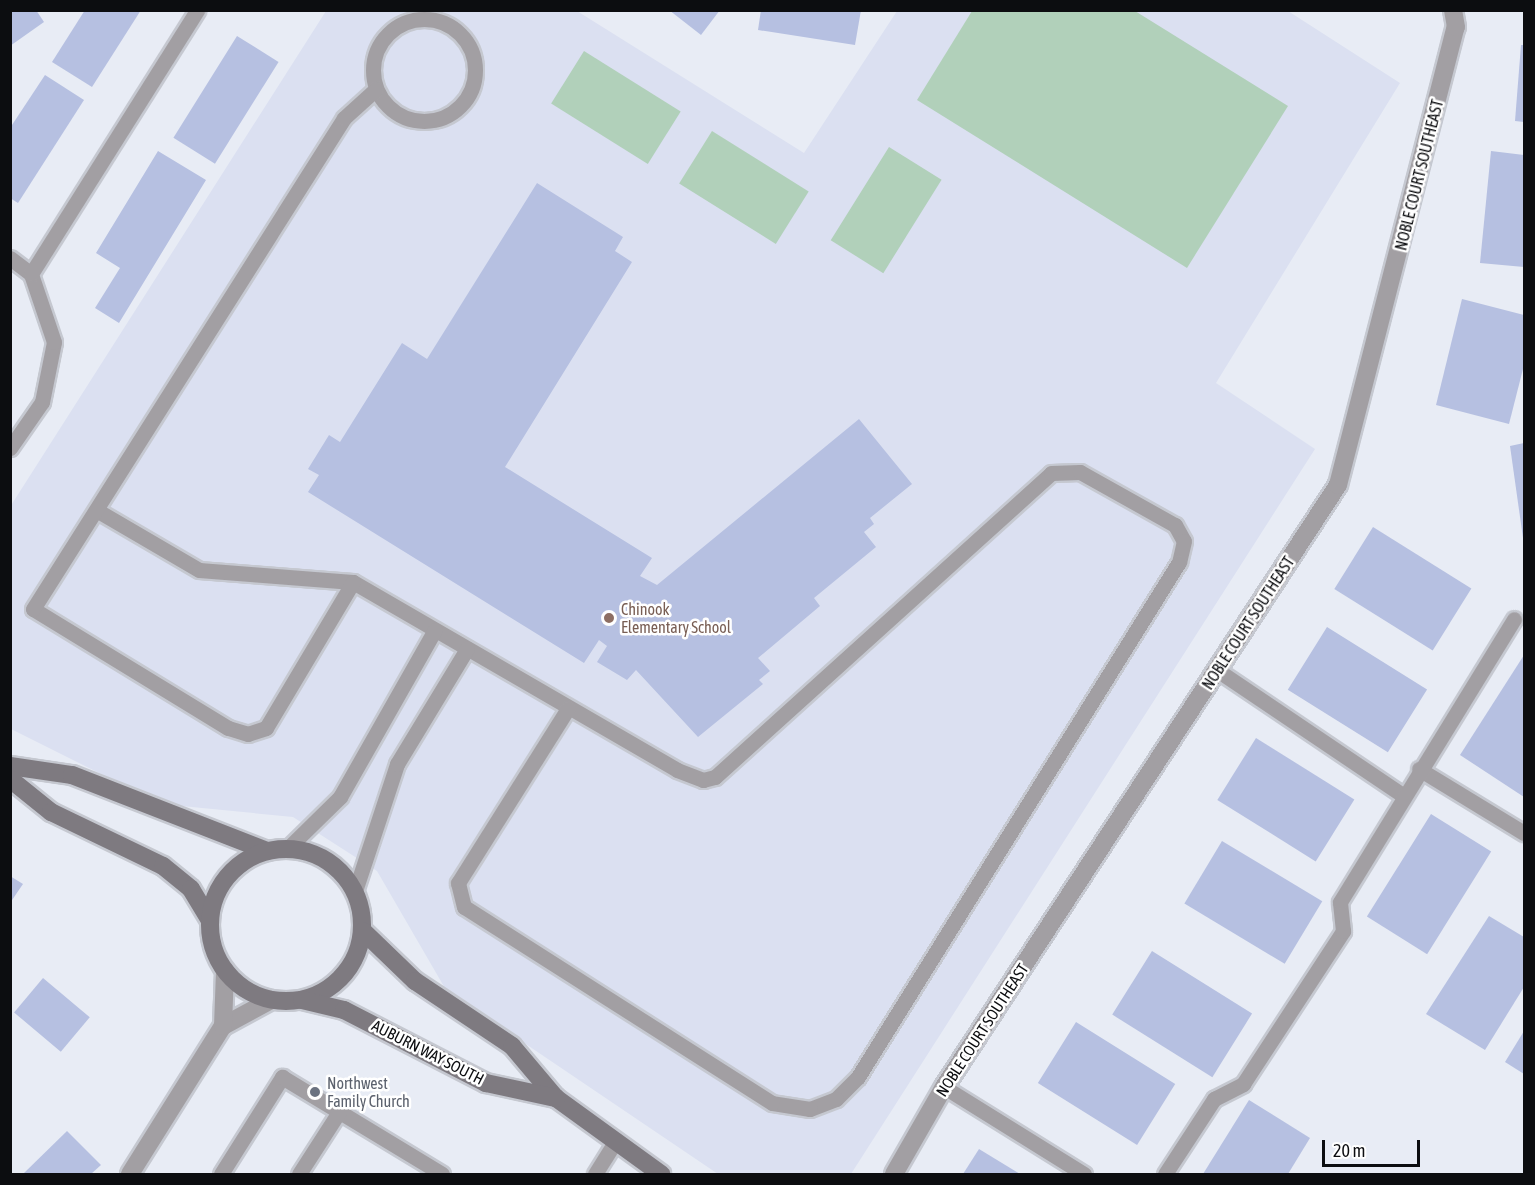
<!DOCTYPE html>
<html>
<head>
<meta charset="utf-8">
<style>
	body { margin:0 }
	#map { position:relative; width:1535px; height:1185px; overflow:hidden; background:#e8ecf5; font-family:"Asap Condensed",sans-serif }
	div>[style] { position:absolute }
	.built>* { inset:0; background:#dbe0f1 }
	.green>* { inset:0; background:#b1d0ba; transform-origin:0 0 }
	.building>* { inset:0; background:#b6c0e1; transform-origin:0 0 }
	.roads { filter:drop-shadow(2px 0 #c5c8d0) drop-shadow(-2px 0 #c5c8d0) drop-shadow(0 2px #c5c8d0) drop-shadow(0 -2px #c5c8d0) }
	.service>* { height:15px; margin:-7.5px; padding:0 7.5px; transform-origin:7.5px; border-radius:7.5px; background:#a29fa3 }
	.service>.ring { margin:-7.5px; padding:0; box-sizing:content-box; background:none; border:15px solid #a29fa3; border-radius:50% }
	.minor>* { height:18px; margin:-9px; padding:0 9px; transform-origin:9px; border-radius:9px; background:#a29fa3 }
	.secondary>* { height:18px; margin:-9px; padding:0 9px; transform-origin:9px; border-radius:9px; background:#7e7a80 }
	.secondary>.ring { margin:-9px; padding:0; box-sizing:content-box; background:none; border:18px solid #7e7a80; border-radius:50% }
	.dots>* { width:16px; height:16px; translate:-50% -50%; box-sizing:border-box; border:3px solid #fff; border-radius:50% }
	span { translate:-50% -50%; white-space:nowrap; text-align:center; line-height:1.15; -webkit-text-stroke:5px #fff; paint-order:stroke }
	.street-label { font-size:16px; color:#0c0d10 }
	.education-label { font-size:16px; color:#785e54 }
	.left { translate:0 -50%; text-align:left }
	.worship-label { font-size:16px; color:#5b616d }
	.frame { position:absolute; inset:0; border:12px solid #0c0d10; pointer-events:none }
	.scale { position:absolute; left:1322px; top:1140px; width:98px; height:27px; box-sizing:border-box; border:3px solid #0c0d10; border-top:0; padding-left:8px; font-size:18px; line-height:21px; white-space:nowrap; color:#0c0d10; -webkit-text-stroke:4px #fff; paint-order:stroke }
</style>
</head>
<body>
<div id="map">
	<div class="built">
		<div style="clip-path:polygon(326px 11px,577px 11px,804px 153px,897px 11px,1288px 11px,1400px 83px,1216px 383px,1315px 449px,851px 1174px,718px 1174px,446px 990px,377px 871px,293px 817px,161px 804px,11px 729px,10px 507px)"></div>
	</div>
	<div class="green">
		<div style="clip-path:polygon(1135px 11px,1288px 106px,1187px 268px,917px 100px,972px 11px)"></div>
		<div style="left:584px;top:51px;width:114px;height:62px;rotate:32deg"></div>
		<div style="left:712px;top:131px;width:114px;height:62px;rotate:32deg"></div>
		<div style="left:889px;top:147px;width:62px;height:110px;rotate:32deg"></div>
	</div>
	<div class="building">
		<div style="clip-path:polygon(10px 10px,36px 10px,44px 22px,10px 46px)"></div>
		<div style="clip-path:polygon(85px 10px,141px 10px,92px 87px,52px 62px)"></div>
		<div style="clip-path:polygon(669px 10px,720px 10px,701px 35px)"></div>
		<div style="clip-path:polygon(761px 10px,861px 10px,855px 45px,758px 30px)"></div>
		<div style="left:237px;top:36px;width:49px;height:120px;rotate:32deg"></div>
		<div style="clip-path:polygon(1521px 45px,1524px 45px,1524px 122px,1515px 121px)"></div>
		<div style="clip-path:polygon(45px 75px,84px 100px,18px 203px,10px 198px,10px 128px)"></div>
		<div style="clip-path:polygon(158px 151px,206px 180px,119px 323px,95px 308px,120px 268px,96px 253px)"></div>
		<div style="clip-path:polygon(1491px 151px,1524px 155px,1524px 267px,1480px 263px)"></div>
		<div style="clip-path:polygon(537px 183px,623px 237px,615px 251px,632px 262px,505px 467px,652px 558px,640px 576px,657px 585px,859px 419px,912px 484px,870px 518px,874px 524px,864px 532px,876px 547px,814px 598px,820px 606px,758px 658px,770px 671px,759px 680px,763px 684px,698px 737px,636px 670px,627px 680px,597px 662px,607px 646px,599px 640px,584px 663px,308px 492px,319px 475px,308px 469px,329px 435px,340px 442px,402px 343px,427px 359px)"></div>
		<div style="clip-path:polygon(1462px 299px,1524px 315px,1524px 365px,1509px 424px,1436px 405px)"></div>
		<div style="clip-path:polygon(1524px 443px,1524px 538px,1523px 538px,1510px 446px)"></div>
		<div style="left:1373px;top:527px;width:116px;height:73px;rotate:32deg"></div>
		<div style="left:1327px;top:627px;width:118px;height:74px;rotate:32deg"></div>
		<div style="clip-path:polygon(1524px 655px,1524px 797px,1460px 755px)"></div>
		<div style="left:1256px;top:738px;width:116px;height:73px;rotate:32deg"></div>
		<div style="left:1431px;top:814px;width:71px;height:121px;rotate:32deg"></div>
		<div style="left:1222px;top:841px;width:117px;height:73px;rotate:31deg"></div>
		<div style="clip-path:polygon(10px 876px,23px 884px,10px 903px)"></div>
		<div style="clip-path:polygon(1489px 916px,1524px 937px,1524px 987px,1485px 1050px,1426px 1014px)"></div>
		<div style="left:1152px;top:951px;width:118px;height:75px;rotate:32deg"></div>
		<div style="left:43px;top:978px;width:61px;height:45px;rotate:40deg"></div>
		<div style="left:1076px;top:1022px;width:117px;height:72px;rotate:32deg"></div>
		<div style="clip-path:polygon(1524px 1031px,1524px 1074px,1505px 1062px)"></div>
		<div style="clip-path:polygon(1249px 1100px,1310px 1138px,1288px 1174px,1203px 1174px)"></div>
		<div style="clip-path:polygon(67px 1131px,101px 1165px,91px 1174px,23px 1174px)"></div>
		<div style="clip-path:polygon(979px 1149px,1020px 1174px,963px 1174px)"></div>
	</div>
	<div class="roads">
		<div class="service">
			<div class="ring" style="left:373px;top:19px;width:87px;height:87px"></div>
			<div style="left:10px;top:258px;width:26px;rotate:37deg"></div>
			<div style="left:10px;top:448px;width:56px;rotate:-55.2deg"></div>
			<div style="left:42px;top:402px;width:61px;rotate:-78.7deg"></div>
			<div style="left:54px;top:342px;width:72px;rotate:-108.7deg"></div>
			<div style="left:31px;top:274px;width:312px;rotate:-57.8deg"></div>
			<div style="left:98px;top:511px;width:117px;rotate:30.3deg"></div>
			<div style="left:199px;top:570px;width:154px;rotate:4.5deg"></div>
			<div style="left:353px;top:582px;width:375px;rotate:30.1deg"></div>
			<div style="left:677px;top:770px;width:28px;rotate:21deg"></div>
			<div style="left:703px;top:780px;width:12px;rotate:-14deg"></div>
			<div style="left:715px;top:777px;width:453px;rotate:-42.1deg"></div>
			<div style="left:1051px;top:473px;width:29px;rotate:-2deg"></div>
			<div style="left:1080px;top:472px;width:109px;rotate:29.2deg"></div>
			<div style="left:1175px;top:525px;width:18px;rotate:61deg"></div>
			<div style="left:1184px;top:541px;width:22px;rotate:103deg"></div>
			<div style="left:1179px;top:562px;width:607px;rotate:121.94deg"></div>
			<div style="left:858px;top:1077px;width:31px;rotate:135deg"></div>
			<div style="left:836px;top:1099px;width:28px;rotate:159deg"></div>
			<div style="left:810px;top:1109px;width:38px;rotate:-171deg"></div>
			<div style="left:772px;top:1103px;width:365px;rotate:-147.5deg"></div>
			<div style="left:464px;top:907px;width:25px;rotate:-104deg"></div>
			<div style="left:458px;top:883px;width:207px;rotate:-57.8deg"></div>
			<div style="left:353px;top:582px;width:170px;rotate:120.8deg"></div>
			<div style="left:266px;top:728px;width:19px;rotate:162deg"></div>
			<div style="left:248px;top:734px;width:21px;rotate:-163deg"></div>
			<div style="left:228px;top:728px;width:228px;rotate:-148.6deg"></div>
			<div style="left:33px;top:609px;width:581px;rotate:-57.65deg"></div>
			<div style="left:344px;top:118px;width:43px;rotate:-42.2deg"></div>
			<div style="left:1217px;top:670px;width:222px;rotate:34deg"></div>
			<div style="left:1419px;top:769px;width:123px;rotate:31.4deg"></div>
			<div style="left:288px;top:848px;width:73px;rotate:-44.4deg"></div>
			<div style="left:340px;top:797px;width:192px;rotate:-60.4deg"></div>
			<div style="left:355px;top:891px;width:134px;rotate:-71.7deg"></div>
			<div style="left:397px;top:764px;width:135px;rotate:-58.7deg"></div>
			<div style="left:944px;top:1087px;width:165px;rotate:31.9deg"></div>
			<div style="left:221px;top:1174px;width:115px;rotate:-57.8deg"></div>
			<div style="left:282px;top:1077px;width:187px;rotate:31.2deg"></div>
			<div style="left:299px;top:1174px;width:74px;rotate:-57.2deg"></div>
			<div style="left:595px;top:1174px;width:38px;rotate:-58deg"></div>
			<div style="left:1165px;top:1174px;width:90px;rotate:-56.8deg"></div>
			<div style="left:1214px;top:1099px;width:33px;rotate:-27deg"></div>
			<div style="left:1243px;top:1084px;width:183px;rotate:-56.8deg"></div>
			<div style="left:1343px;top:931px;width:29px;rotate:-96deg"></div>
			<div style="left:1340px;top:902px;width:332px;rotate:-58.4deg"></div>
		</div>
		<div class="minor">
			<div style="left:223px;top:1026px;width:55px;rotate:-28.4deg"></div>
			<div style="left:130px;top:1174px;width:175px;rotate:-57.9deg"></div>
			<div style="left:223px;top:1026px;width:55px;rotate:-87.9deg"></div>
			<div style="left:894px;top:1174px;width:100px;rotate:-60.1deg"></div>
			<div style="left:944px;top:1087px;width:719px;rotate:-56.8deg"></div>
			<div style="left:1338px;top:485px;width:473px;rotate:-75.6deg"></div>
			<div style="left:1456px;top:27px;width:17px;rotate:-100deg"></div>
		</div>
		<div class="secondary">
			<div style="left:10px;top:766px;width:63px;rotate:8.3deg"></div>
			<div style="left:72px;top:775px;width:209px;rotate:21.3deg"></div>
			<div style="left:10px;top:779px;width:53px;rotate:38.8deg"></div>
			<div style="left:51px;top:812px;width:124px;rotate:25.7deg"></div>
			<div style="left:163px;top:866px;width:36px;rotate:39deg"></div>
			<div style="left:191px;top:889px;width:37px;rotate:59deg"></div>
			<div class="ring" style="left:210px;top:849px;width:134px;height:134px"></div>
			<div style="left:363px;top:931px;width:72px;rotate:43.9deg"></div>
			<div style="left:415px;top:981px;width:117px;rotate:33.8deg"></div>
			<div style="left:512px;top:1046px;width:68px;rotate:49.8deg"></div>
			<div style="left:556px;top:1098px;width:130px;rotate:35.9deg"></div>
			<div style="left:302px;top:1000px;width:43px;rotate:13.4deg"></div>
			<div style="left:344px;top:1010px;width:160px;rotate:27.2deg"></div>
			<div style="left:486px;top:1083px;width:72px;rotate:12.1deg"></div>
		</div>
	</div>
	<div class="dots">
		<div style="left:609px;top:618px;background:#8d6e63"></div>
		<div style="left:315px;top:1092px;background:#6b7280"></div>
	</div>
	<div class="street-label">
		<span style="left:1419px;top:175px;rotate:-76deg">NOBLE COURT SOUTHEAST</span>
		<span style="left:1248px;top:623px;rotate:-57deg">NOBLE COURT SOUTHEAST</span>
		<span style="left:982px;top:1030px;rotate:-57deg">NOBLE COURT SOUTHEAST</span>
		<span style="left:428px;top:1052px;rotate:27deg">AUBURN WAY SOUTH</span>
	</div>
	<div class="education-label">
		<span class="left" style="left:621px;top:618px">Chinook<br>Elementary School</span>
	</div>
	<div class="worship-label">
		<span class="left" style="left:327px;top:1092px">Northwest<br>Family Church</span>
	</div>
	<div class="frame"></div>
	<div class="scale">20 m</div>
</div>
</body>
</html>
